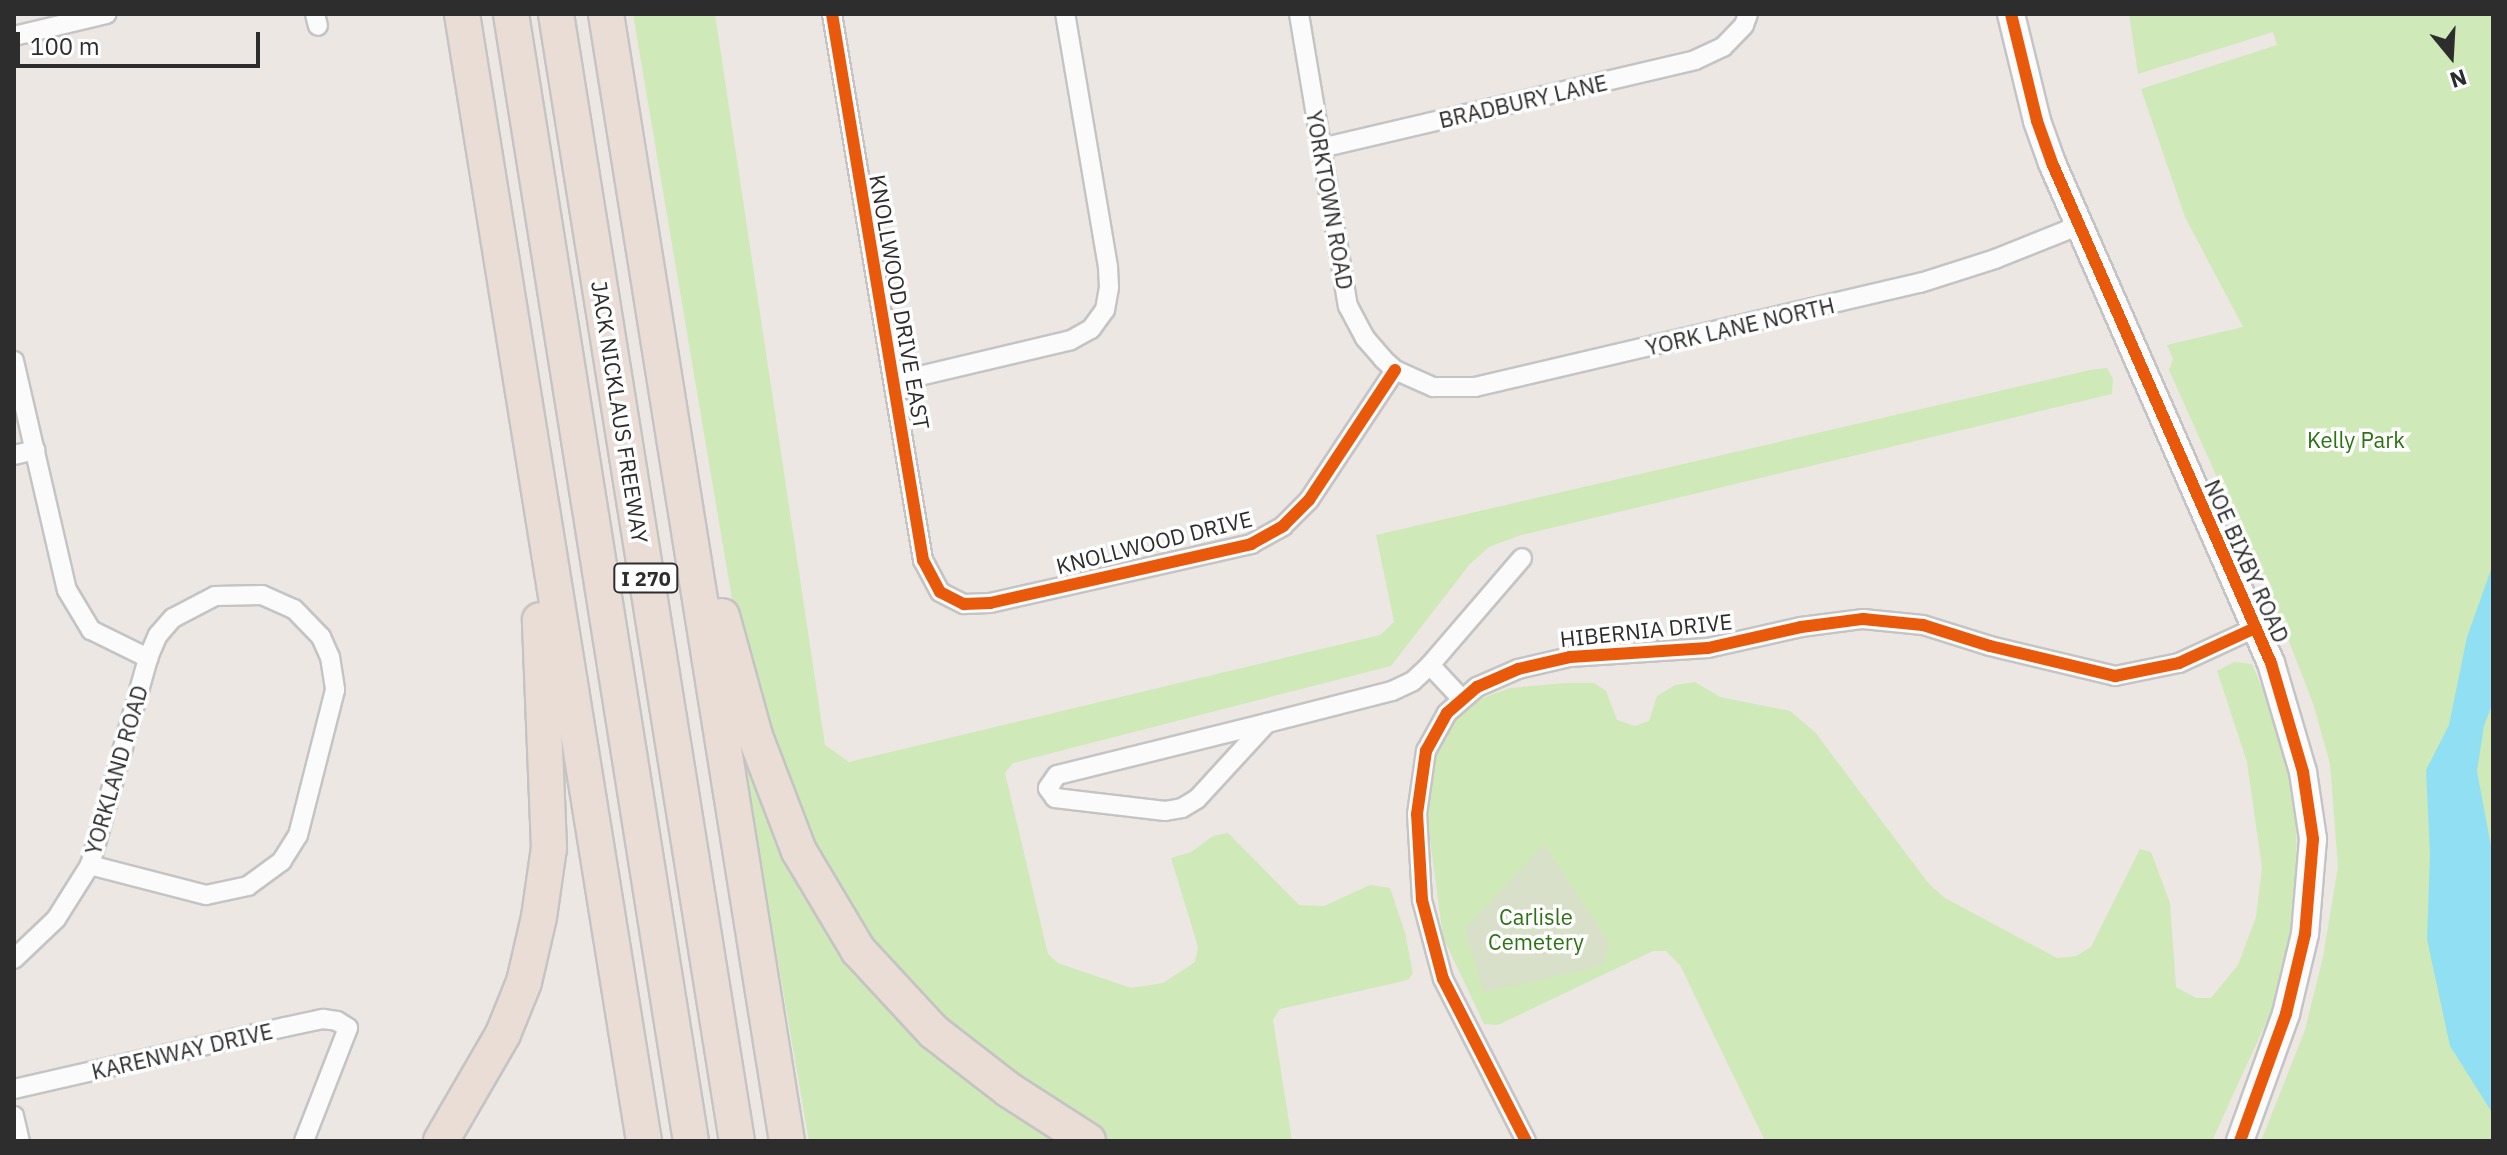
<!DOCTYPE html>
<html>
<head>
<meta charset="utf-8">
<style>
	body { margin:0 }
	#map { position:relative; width:2507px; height:1155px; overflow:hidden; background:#ece7e3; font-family:"IBM Plex Sans",sans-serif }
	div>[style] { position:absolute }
	.green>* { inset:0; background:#cfe9b9 }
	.cemetery>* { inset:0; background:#d9e0c9 }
	.water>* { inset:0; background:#90dff3 }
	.roads { filter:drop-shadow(2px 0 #c5c4c4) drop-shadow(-2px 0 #c5c4c4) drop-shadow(0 2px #c5c4c4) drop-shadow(0 -2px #c5c4c4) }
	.street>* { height:18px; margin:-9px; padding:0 9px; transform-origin:9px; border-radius:9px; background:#fcfbfb }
	.secondary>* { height:26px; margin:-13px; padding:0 13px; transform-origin:13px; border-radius:13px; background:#fcfbfb }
	.highway>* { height:34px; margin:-17px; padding:0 17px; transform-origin:17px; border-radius:17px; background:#eaddd5 }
	.cycleway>* { height:12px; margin:-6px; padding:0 6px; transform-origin:6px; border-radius:6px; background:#e8590c }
	span { translate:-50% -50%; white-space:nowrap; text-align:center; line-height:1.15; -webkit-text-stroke:7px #fff; paint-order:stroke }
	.shield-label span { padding:2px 6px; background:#fff; border:2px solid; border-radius:6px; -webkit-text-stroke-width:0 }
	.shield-label { font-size:20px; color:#2d2d2d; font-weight:700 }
	.street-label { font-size:22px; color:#2d2d2d }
	.park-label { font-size:22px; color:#2d7314 }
	.frame { position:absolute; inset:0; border:16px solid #2d2d2d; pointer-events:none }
	.north { position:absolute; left:2411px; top:16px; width:80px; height:80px; -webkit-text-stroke:6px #fff; paint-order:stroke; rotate:162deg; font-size:22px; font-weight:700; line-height:32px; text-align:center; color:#2d2d2d }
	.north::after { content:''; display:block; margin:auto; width:28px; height:36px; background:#2d2d2d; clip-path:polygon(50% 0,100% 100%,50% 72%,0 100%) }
	.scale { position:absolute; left:16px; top:32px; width:244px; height:36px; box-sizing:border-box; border:4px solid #2d2d2d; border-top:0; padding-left:10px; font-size:24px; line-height:28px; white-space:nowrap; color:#2d2d2d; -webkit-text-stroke:6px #fff; paint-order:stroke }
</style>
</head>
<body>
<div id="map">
	<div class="green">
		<div style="clip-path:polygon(633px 14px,715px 14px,825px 745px,849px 762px,1380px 635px,1394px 622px,1376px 535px,2090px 370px,2107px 368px,2113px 379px,2112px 394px,1518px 536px,1489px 547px,1469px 565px,1391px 666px,1013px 763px,1005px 773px,1048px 954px,1058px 963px,1131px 988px,1163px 983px,1195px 962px,1198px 947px,1171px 858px,1191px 852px,1213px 836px,1228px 833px,1299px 905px,1324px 906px,1370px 885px,1390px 888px,1405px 933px,1413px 973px,1408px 980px,1280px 1009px,1273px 1020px,1292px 1141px,1106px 1141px,983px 1064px,844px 927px,740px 646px)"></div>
		<div style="clip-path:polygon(2129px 14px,2493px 14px,2493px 1141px,2261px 1141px,2305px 1030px,2323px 957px,2338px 867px,2330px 764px,2314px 706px,2280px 618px,2169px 370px,2173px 359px,2167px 345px,2243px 327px,2185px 217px,2141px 89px,2277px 45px,2273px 32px,2138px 74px)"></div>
		<div style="clip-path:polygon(2234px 662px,2252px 664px,2278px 726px,2291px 773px,2296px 814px,2297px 886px,2287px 962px,2279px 994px,2212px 1141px,1765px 1141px,1680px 965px,1666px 951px,1653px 951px,1498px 1025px,1484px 1024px,1443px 937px,1428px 824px,1432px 755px,1447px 728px,1480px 699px,1510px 688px,1565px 683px,1594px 683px,1606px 691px,1617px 720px,1635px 726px,1649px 721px,1657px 696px,1675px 685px,1695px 682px,1720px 697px,1790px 711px,1815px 732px,1929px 884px,1945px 898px,2057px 958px,2076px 956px,2091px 947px,2140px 849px,2151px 852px,2170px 903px,2176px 987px,2196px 998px,2211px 998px,2238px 965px,2256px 917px,2262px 868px,2247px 762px,2217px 671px)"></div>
		<div style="clip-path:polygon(738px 729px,761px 802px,799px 890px,829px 938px,860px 978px,927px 1047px,1072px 1141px,809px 1141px)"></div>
	</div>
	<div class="cemetery">
		<div style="clip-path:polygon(1544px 845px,1609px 943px,1602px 966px,1484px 992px,1465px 929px)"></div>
	</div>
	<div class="water">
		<div style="clip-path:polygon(2493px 564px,2493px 702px,2484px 726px,2477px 771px,2493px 857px,2493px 1114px,2450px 1046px,2427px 939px,2430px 854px,2426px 770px,2449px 725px,2467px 637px)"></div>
	</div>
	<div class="roads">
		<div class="street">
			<div style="left:315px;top:14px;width:12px;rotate:76deg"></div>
			<div style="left:832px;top:14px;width:554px;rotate:80.54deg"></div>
			<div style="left:923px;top:560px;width:36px;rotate:62deg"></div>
			<div style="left:940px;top:592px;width:27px;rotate:27deg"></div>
			<div style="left:964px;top:604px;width:26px;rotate:-2deg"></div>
			<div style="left:990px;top:603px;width:268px;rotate:-12.7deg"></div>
			<div style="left:1251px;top:544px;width:37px;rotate:-29deg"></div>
			<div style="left:1283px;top:526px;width:37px;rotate:-45deg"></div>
			<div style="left:1309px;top:500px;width:156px;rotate:-56.5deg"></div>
			<div style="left:1299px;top:14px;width:296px;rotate:80.5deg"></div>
			<div style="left:1348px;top:306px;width:36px;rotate:62deg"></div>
			<div style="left:1365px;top:338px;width:28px;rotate:49deg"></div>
			<div style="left:1383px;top:359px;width:16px;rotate:43deg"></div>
			<div style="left:1395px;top:370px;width:42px;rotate:24.1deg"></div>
			<div style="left:1433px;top:387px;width:42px"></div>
			<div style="left:1475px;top:387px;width:457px;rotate:-13.2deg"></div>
			<div style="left:1920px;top:283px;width:79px;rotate:-17.7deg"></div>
			<div style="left:1995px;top:259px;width:92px;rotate:-21.8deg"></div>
			<div style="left:14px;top:36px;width:95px;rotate:-13.4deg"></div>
			<div style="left:1321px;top:148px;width:384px;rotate:-13.2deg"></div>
			<div style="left:1695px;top:60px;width:31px;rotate:-25deg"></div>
			<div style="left:1723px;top:47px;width:30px;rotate:-46deg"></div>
			<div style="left:1744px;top:25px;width:12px;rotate:-70deg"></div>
			<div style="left:14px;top:361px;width:235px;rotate:77deg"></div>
			<div style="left:67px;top:590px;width:47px;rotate:59deg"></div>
			<div style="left:91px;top:630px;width:64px;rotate:26.2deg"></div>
			<div style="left:894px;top:382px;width:182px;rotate:-13.3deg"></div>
			<div style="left:1071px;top:340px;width:23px;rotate:-29deg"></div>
			<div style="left:1091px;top:329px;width:24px;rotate:-54deg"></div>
			<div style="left:1105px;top:310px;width:23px;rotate:-80deg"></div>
			<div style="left:1109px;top:287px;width:20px;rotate:-93deg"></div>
			<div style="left:1108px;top:267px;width:257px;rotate:-99.6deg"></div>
			<div style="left:14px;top:455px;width:22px;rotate:-13deg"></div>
			<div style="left:1430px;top:665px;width:141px;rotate:-49.3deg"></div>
			<div style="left:1267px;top:723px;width:216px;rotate:166.1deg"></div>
			<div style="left:1057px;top:775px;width:16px;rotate:125deg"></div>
			<div style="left:1048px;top:788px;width:12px;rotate:55deg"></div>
			<div style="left:1055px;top:798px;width:111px;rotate:6.7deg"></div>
			<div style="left:1165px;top:811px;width:17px;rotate:-10deg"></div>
			<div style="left:1182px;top:808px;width:17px;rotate:-31deg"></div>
			<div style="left:1197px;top:799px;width:103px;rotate:-47.4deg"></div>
			<div style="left:1267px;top:723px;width:129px;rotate:-14.4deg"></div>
			<div style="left:1392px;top:691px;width:23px;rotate:-25deg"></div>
			<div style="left:1413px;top:681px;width:23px;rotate:-43deg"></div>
			<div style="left:1430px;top:665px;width:45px;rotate:46.8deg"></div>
			<div style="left:14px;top:959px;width:58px;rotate:-43.6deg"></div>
			<div style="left:56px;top:919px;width:64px;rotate:-57.8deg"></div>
			<div style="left:90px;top:865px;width:215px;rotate:-74.3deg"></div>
			<div style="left:148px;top:658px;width:25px;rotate:-67deg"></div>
			<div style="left:158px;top:635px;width:23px;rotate:-49deg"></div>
			<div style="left:173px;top:618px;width:47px;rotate:-27.6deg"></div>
			<div style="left:215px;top:596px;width:47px;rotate:-1.2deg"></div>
			<div style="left:262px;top:595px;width:35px;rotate:24deg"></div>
			<div style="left:294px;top:609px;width:39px;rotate:46deg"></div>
			<div style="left:321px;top:637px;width:22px;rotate:66deg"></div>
			<div style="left:330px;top:657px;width:33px;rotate:81deg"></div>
			<div style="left:335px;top:690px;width:150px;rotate:104.3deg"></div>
			<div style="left:298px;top:835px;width:31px;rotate:122deg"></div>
			<div style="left:282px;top:861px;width:42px;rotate:143.7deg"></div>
			<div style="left:248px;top:886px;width:43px;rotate:167.9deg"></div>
			<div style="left:206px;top:895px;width:120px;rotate:-165.5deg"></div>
			<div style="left:14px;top:1089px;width:278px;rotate:-12.9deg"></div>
			<div style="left:285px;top:1027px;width:39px;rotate:-12deg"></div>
			<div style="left:323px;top:1019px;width:14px;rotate:8deg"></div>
			<div style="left:337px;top:1021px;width:13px;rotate:32deg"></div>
			<div style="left:348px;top:1028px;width:121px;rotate:111.3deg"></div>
			<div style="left:14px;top:1116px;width:26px;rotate:77deg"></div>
			<div style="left:1526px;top:1141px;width:182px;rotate:-117.1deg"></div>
			<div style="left:1443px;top:979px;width:82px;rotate:-104.9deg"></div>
			<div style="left:1422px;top:900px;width:86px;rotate:-93.3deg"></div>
			<div style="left:1417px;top:814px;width:64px;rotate:-81.9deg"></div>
			<div style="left:1426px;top:751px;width:43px;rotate:-61.1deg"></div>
			<div style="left:1447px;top:713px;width:40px;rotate:-41deg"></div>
			<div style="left:1477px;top:687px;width:45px;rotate:-23.7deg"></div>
			<div style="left:1518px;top:669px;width:53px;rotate:-13deg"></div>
			<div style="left:1570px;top:657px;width:138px;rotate:-3.7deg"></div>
			<div style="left:1708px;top:648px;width:95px;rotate:-12.7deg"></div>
			<div style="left:1801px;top:627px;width:63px;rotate:-7.4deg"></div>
			<div style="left:1863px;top:619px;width:60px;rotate:5.7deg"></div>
			<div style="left:1923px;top:625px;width:70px;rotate:17.4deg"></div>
			<div style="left:1990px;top:646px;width:129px;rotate:13.5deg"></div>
			<div style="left:2115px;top:676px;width:65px;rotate:-11.5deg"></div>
			<div style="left:2179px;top:663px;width:84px;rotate:-24.7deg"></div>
		</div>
		<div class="secondary">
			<div style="left:2011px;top:14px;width:110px;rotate:76.3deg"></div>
			<div style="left:2037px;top:121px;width:45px;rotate:70.3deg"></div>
			<div style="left:2052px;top:163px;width:546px;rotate:66.35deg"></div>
			<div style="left:2271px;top:663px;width:114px;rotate:73.6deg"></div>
			<div style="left:2303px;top:772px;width:68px;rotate:81.5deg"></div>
			<div style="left:2313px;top:839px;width:95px;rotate:94.8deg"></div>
			<div style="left:2305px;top:934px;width:82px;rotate:103.4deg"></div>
			<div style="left:2286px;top:1014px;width:135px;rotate:109.9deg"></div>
		</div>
		<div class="highway">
			<div style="left:462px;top:14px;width:1142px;rotate:80.83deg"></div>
			<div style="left:511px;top:14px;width:1141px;rotate:80.93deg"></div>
			<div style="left:556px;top:14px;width:1141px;rotate:80.88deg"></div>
			<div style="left:606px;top:14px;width:1141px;rotate:80.88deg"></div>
			<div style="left:722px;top:616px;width:124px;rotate:74.6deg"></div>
			<div style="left:755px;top:736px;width:123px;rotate:69.1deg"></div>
			<div style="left:799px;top:851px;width:115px;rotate:59.2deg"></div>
			<div style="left:858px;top:950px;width:112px;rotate:47.2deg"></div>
			<div style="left:934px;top:1032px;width:95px;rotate:37.7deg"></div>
			<div style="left:1009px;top:1090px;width:94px;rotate:32.8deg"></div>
			<div style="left:441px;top:1141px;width:124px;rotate:-59.9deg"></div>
			<div style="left:503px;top:1034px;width:56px;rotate:-68deg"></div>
			<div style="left:524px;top:982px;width:67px;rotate:-77deg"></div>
			<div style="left:539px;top:917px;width:70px;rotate:-81.8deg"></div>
			<div style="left:549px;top:848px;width:228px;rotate:-92.3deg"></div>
		</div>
	</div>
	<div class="cycleway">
		<div style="left:832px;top:14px;width:554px;rotate:80.54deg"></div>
		<div style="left:923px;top:560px;width:36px;rotate:62deg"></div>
		<div style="left:940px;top:592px;width:27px;rotate:27deg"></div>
		<div style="left:964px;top:604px;width:26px;rotate:-2deg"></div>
		<div style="left:990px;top:603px;width:268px;rotate:-12.7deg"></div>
		<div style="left:1251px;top:544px;width:37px;rotate:-29deg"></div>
		<div style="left:1283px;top:526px;width:37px;rotate:-45deg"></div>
		<div style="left:1309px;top:500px;width:156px;rotate:-56.5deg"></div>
		<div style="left:2011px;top:14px;width:110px;rotate:76.3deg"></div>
		<div style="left:2037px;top:121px;width:45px;rotate:70.3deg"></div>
		<div style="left:2052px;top:163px;width:546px;rotate:66.35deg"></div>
		<div style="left:2271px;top:663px;width:114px;rotate:73.6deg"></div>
		<div style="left:2303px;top:772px;width:68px;rotate:81.5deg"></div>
		<div style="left:2313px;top:839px;width:95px;rotate:94.8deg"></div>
		<div style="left:2305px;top:934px;width:82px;rotate:103.4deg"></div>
		<div style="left:2286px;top:1014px;width:135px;rotate:109.9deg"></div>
		<div style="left:1526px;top:1141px;width:182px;rotate:-117.1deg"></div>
		<div style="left:1443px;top:979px;width:82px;rotate:-104.9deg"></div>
		<div style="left:1422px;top:900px;width:86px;rotate:-93.3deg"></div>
		<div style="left:1417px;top:814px;width:64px;rotate:-81.9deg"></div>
		<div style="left:1426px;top:751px;width:43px;rotate:-61.1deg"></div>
		<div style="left:1447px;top:713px;width:40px;rotate:-41deg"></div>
		<div style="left:1477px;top:687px;width:45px;rotate:-23.7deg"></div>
		<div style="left:1518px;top:669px;width:53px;rotate:-13deg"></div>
		<div style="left:1570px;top:657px;width:138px;rotate:-3.7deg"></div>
		<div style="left:1708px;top:648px;width:95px;rotate:-12.7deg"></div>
		<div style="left:1801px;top:627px;width:63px;rotate:-7.4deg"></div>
		<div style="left:1863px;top:619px;width:60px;rotate:5.7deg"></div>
		<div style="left:1923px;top:625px;width:70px;rotate:17.4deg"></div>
		<div style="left:1990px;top:646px;width:129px;rotate:13.5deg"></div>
		<div style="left:2115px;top:676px;width:65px;rotate:-11.5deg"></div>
		<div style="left:2179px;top:663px;width:84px;rotate:-24.7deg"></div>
	</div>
	<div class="shield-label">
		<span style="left:646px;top:578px">I 270</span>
	</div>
	<div class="street-label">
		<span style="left:1523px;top:101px;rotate:-13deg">BRADBURY LANE</span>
		<span style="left:1330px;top:200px;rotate:80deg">YORKTOWN ROAD</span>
		<span style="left:900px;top:302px;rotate:80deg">KNOLLWOOD DRIVE EAST</span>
		<span style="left:1740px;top:326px;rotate:-13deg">YORK LANE NORTH</span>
		<span style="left:620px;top:412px;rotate:81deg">JACK NICKLAUS FREEWAY</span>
		<span style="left:1154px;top:542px;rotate:-14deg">KNOLLWOOD DRIVE</span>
		<span style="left:2247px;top:561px;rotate:66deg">NOE BIXBY ROAD</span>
		<span style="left:1646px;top:630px;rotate:-6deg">HIBERNIA DRIVE</span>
		<span style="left:116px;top:770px;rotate:-74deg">YORKLAND ROAD</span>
		<span style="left:182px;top:1051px;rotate:-13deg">KARENWAY DRIVE</span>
	</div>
	<div class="park-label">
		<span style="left:2356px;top:440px">Kelly Park</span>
		<span style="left:1536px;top:929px">Carlisle<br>Cemetery</span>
	</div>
	<div class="frame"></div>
	<div class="north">N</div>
	<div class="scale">100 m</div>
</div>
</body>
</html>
